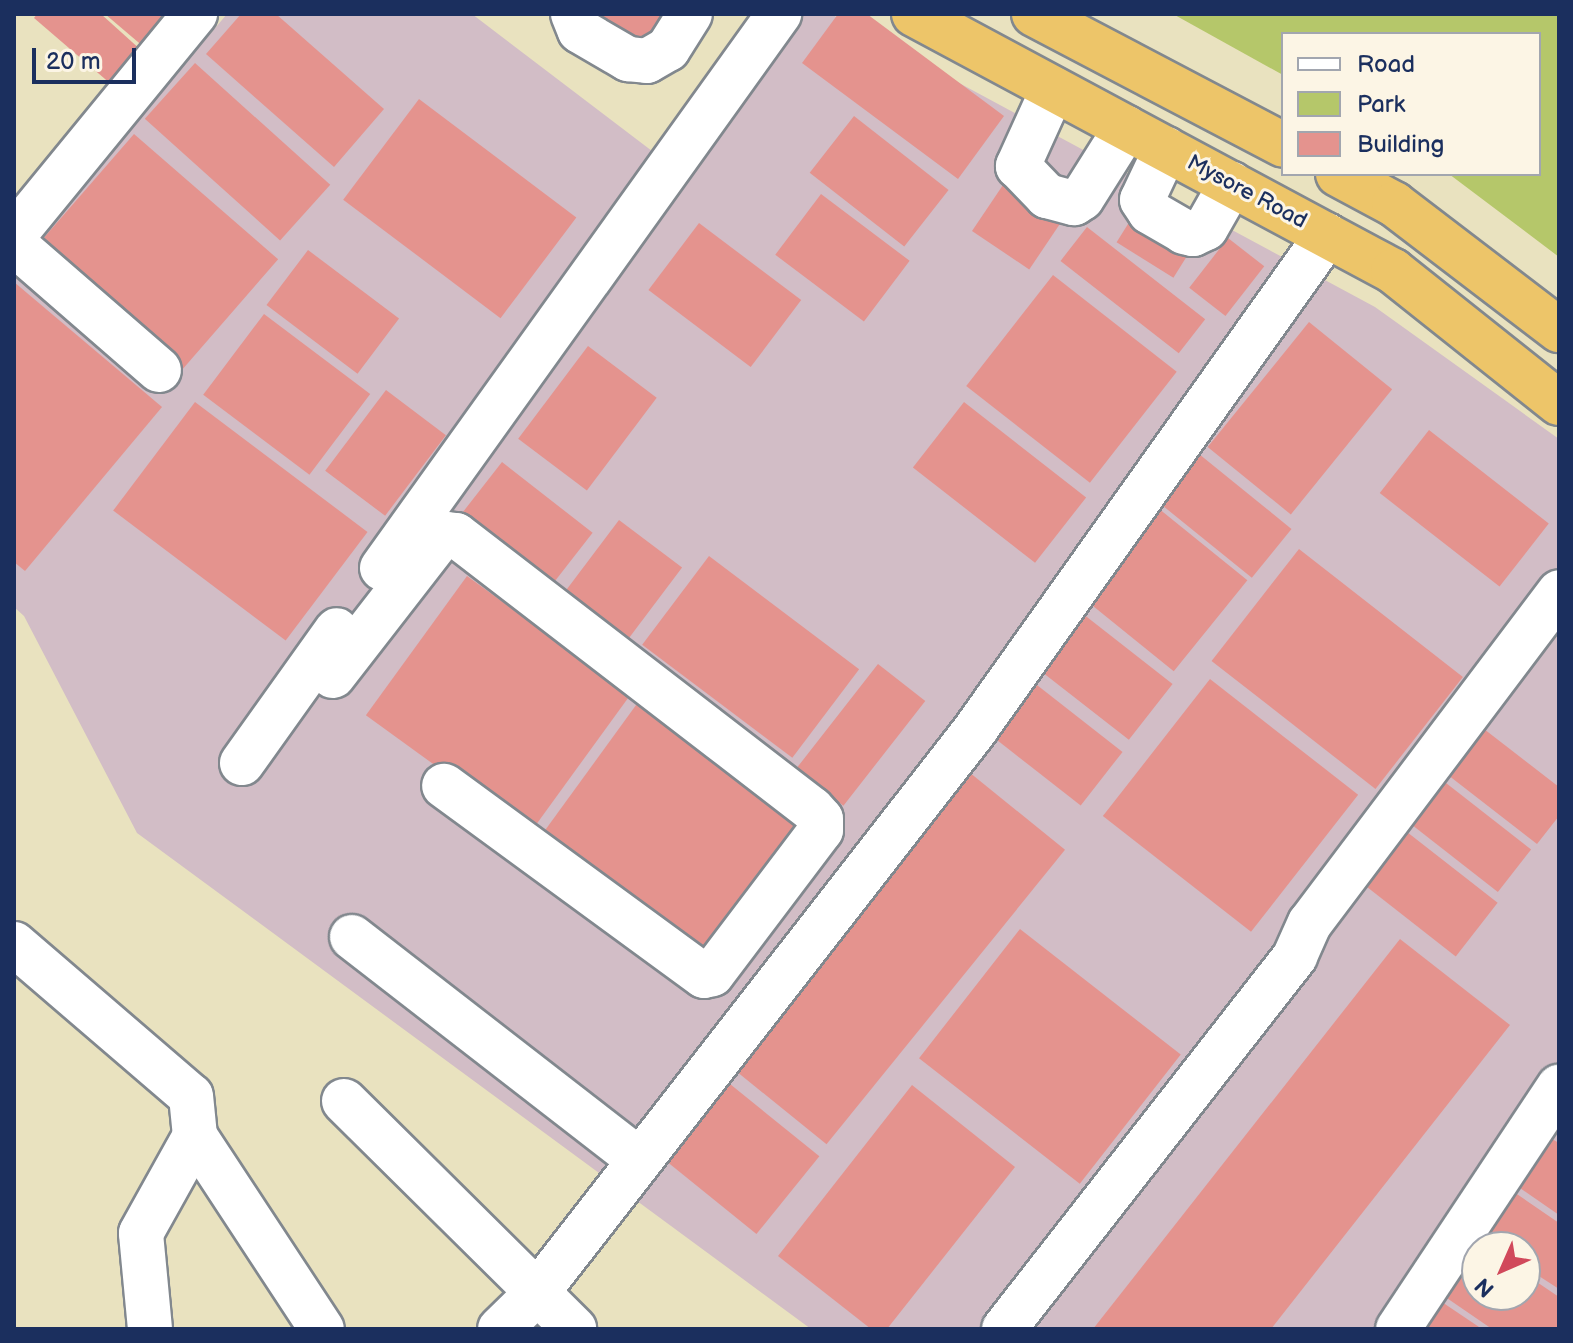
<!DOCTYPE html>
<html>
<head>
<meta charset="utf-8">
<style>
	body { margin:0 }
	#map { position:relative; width:1573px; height:1343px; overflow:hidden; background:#e9e2bf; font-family:"Balsamiq Sans",sans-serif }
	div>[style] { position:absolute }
	.industrial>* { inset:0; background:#d2bdc6 }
	.green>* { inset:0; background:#b5c76a }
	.building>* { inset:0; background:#e4938e; transform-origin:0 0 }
	.roads { filter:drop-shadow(2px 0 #82888e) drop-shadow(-2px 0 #82888e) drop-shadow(0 2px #82888e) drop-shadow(0 -2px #82888e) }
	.minor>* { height:44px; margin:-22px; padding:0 22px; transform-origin:22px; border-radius:22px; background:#fff }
	.highway>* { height:44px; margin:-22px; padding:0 22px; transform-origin:22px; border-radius:22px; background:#edc569 }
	span { translate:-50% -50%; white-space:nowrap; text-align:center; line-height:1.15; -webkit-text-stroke:6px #fcf5e5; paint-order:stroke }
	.street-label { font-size:22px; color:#1b2f5e }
	.frame { position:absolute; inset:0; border:16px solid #1b2f5e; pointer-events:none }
	.legend { position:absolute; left:1281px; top:32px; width:260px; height:144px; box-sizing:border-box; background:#fcf5e5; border:2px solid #a2a6af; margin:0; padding:10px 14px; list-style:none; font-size:24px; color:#1b2f5e }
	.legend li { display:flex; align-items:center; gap:16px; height:40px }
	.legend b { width:40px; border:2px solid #a2a6af }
	.north { position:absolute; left:1461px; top:1231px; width:80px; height:80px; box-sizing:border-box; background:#fcf5e5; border:2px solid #a2a6af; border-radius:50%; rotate:225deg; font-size:22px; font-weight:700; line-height:32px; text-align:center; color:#1b2f5e }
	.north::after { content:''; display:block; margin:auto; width:28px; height:36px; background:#d1495b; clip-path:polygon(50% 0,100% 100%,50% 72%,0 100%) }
	.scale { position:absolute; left:32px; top:48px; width:104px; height:36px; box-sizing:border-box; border:4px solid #1b2f5e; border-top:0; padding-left:10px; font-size:24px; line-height:28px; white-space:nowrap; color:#1b2f5e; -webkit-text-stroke:6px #fcf5e5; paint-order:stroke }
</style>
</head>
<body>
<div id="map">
	<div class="industrial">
		<div style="clip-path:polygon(evenodd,227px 14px,472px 14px,652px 151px,754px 14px,831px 14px,1375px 307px,1559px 439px,1559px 1329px,811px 1329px,137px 833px,24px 616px,14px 607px,14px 266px,227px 14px,1477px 1247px,1525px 1247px,1525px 1295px,1477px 1295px,1477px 1247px)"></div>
	</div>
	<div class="green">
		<div style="clip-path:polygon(1173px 14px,1559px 14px,1559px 257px,1449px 174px,1539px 174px,1539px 34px,1283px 34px,1283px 75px)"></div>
	</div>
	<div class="building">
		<div style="clip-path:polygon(37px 14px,101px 14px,142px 51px,112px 85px,34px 18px)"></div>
		<div style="clip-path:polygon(105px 14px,168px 14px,145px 48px)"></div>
		<div style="clip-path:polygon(241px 14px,276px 14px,384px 109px,334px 167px,206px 54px)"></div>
		<div style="clip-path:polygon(574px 14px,695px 14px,664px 66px)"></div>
		<div style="clip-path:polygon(838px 14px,867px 14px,1004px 116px,958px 179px,802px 63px)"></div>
		<div style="left:195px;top:63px;width:182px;height:75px;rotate:42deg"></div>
		<div style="left:419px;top:99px;width:197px;height:126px;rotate:37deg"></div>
		<div style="left:854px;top:116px;width:120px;height:72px;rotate:38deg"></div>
		<div style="left:134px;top:134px;width:191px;height:151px;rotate:41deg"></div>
		<div style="left:1005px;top:182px;width:69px;height:59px;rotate:34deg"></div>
		<div style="left:821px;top:194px;width:111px;height:76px;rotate:37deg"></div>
		<div style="left:1133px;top:216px;width:67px;height:31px;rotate:32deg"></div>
		<div style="left:699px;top:223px;width:128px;height:84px;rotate:37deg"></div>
		<div style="left:1087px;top:227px;width:150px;height:43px;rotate:38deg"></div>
		<div style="left:1228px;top:238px;width:46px;height:63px;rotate:38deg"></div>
		<div style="left:308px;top:250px;width:114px;height:69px;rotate:37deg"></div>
		<div style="left:1053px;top:275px;width:157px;height:141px;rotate:38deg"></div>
		<div style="clip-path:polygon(14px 282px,162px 407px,25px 571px,14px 562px)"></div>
		<div style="left:264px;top:314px;width:133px;height:101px;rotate:37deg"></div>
		<div style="left:1309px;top:322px;width:107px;height:161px;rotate:39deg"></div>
		<div style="left:588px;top:346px;width:86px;height:116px;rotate:37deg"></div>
		<div style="left:386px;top:390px;width:75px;height:101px;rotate:37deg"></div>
		<div style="left:195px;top:402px;width:216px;height:136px;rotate:37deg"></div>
		<div style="left:964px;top:402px;width:155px;height:83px;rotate:38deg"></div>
		<div style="left:1429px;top:430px;width:152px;height:80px;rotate:38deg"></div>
		<div style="left:1199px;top:454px;width:119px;height:63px;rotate:39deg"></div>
		<div style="left:502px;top:462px;width:115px;height:76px;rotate:38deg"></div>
		<div style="left:1158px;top:508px;width:115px;height:117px;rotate:39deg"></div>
		<div style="left:619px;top:520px;width:79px;height:92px;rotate:37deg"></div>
		<div style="left:1299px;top:549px;width:208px;height:142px;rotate:38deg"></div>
		<div style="left:709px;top:556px;width:188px;height:111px;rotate:37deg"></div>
		<div style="left:467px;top:576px;width:202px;height:172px;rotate:36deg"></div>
		<div style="left:1078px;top:610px;width:120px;height:71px;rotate:38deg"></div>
		<div style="left:878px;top:664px;width:60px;height:133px;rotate:38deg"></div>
		<div style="left:1028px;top:678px;width:120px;height:68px;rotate:38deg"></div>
		<div style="left:1210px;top:679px;width:188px;height:174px;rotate:38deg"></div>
		<div style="left:639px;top:701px;width:215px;height:179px;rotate:36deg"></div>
		<div style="clip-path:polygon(1484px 729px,1559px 787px,1559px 816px,1537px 844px,1448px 775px)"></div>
		<div style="left:964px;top:768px;width:130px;height:379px;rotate:39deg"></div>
		<div style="left:1446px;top:783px;width:108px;height:54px;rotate:38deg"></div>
		<div style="left:1407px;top:832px;width:115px;height:68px;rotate:38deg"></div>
		<div style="left:1020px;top:929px;width:204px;height:164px;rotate:38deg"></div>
		<div style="clip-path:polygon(1400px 939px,1510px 1025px,1271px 1329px,1093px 1329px)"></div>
		<div style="left:730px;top:1084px;width:115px;height:100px;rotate:39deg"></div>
		<div style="clip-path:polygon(912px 1085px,1015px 1167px,887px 1329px,871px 1329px,778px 1256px)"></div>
		<div style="clip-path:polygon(1552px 1139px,1559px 1143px,1559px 1215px,1520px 1188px)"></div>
		<div style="clip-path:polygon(1508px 1188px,1559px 1223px,1559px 1289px,1525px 1267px,1525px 1247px,1496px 1247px,1476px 1234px)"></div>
		<div style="clip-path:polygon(1474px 1239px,1485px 1247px,1477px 1247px,1477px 1295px,1525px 1295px,1525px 1274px,1559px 1297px,1559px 1329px,1492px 1329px,1438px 1292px)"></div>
		<div style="clip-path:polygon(1430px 1294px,1482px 1329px,1406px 1329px)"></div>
	</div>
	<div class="roads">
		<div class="minor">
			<div style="left:573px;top:14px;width:18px;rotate:68deg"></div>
			<div style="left:580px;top:31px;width:56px;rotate:30.3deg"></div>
			<div style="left:628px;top:59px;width:19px;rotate:6deg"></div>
			<div style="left:647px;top:61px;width:24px;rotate:-30deg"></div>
			<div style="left:668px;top:49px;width:41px;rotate:-57.8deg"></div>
			<div style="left:1053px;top:89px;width:85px;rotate:114.4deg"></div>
			<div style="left:1018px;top:166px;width:42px;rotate:46deg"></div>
			<div style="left:1047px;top:196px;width:28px;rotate:15deg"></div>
			<div style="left:1074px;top:203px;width:9px;rotate:-32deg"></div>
			<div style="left:1082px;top:198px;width:83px;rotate:-57.8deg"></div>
			<div style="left:1166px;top:149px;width:56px;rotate:115.2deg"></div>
			<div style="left:1142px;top:200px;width:14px;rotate:56deg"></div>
			<div style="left:1150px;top:212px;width:39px;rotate:30deg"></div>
			<div style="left:1184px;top:232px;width:9px;rotate:13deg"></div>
			<div style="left:1193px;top:234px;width:14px;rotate:-25deg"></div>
			<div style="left:1206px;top:228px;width:51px;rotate:-60.4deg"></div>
			<div style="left:14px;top:235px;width:286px;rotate:-50.7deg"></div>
			<div style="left:14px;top:244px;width:192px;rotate:41deg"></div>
			<div style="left:382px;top:568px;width:682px;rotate:-54.37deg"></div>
			<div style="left:333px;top:676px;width:170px;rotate:-52.2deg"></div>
			<div style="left:437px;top:542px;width:12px;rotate:-42deg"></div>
			<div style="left:446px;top:534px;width:10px;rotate:6deg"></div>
			<div style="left:456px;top:535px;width:449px;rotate:37.6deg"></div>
			<div style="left:812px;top:809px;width:13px;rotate:48deg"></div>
			<div style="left:821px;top:819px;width:11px;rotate:90deg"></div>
			<div style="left:821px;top:830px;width:181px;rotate:127.1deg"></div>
			<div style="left:712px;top:974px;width:8px;rotate:166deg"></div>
			<div style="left:704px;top:976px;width:322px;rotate:-143.8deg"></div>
			<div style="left:242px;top:763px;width:163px;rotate:-54.5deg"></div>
			<div style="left:352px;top:937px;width:364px;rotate:37.8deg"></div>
			<div style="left:14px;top:944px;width:233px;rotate:40.7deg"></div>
			<div style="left:191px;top:1096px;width:40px;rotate:84.3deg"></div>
			<div style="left:195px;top:1136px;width:231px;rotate:56.7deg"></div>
			<div style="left:344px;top:1101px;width:324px;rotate:44.7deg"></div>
			<div style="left:150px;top:1329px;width:96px;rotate:-95.4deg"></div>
			<div style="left:141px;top:1233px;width:111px;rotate:-60.9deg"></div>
			<div style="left:500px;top:1329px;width:50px;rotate:-44.2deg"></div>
			<div style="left:536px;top:1294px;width:715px;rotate:-52.1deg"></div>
			<div style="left:975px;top:730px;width:607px;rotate:-54.58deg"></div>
			<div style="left:1004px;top:1329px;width:473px;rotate:-52deg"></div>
			<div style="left:1295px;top:956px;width:36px;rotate:-66deg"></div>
			<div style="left:1310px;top:923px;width:414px;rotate:-53deg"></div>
			<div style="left:1398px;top:1329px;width:291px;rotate:-56.4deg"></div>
		</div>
		<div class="highway">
			<div style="left:914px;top:14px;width:544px;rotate:28.22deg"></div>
			<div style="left:1393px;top:271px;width:212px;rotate:38.5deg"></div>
			<div style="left:1034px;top:14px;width:281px;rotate:27.7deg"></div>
			<div style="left:1338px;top:174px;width:64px;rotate:28.2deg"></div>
			<div style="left:1394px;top:204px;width:208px;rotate:37.4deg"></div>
		</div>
	</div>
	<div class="street-label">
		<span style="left:1247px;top:192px;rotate:28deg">Mysore Road</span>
	</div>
	<div class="frame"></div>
	<ul class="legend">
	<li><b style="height:10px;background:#fff"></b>Road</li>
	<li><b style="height:22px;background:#b5c76a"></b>Park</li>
	<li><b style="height:22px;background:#e4938e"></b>Building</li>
	</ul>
	<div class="north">N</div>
	<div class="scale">20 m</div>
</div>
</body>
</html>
